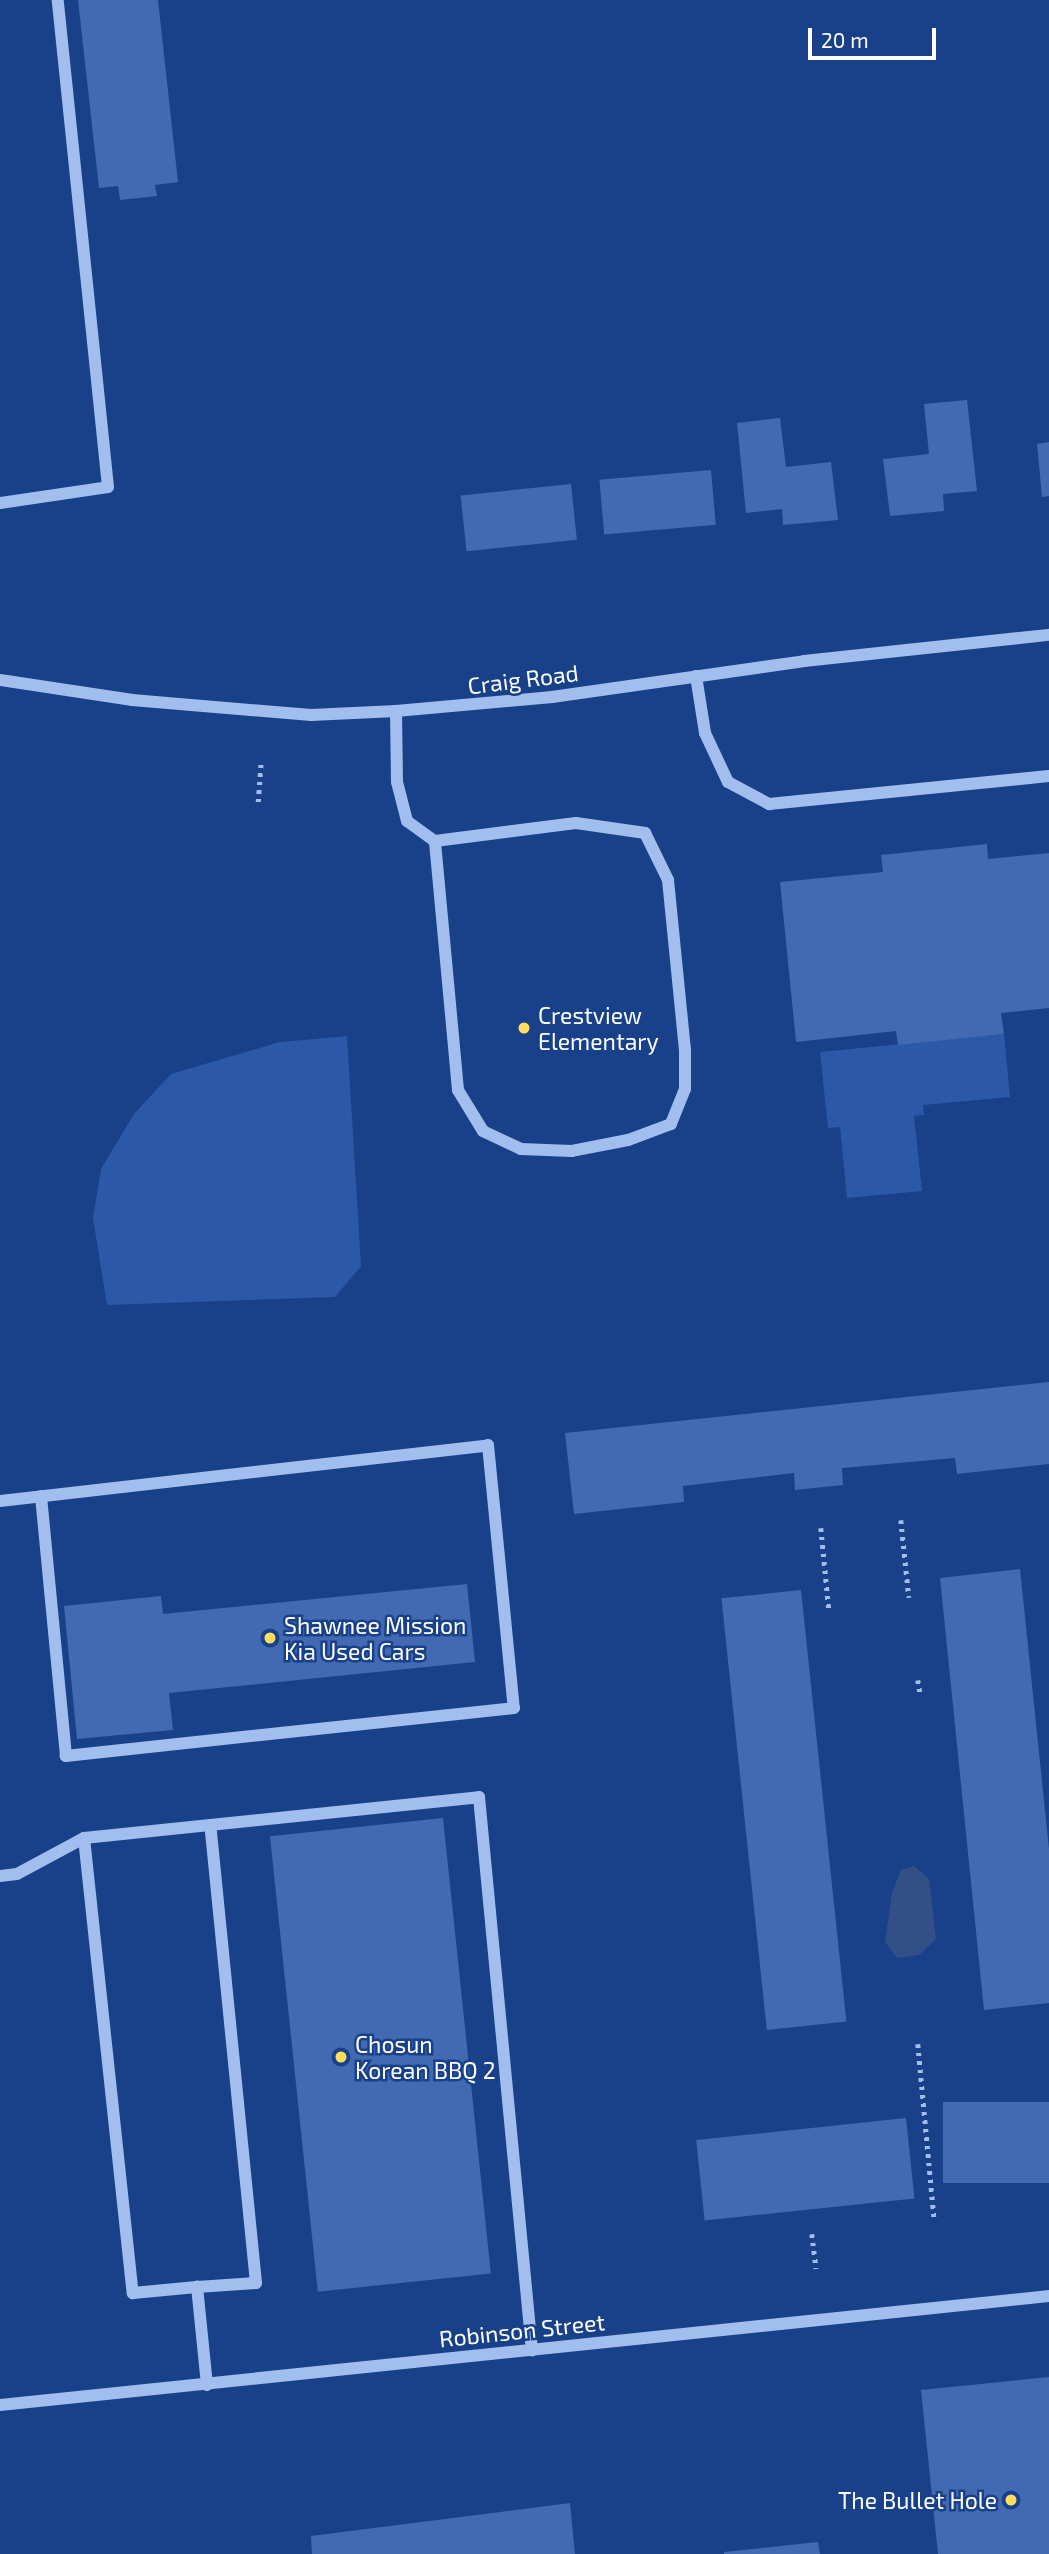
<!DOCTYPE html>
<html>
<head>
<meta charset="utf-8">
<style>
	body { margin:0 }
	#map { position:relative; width:1049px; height:2554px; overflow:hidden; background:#18418a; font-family:"Exo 2",sans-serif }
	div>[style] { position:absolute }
	.green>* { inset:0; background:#2b59a8 }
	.water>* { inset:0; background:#335086 }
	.building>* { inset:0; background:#416ab2; transform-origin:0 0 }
	.path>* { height:4.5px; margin-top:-2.25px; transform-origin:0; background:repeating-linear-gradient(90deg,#a1beee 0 3.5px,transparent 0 8.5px) }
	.minor>* { height:12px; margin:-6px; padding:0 6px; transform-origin:6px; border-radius:6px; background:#a1beee }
	.dots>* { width:19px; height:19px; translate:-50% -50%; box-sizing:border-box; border:4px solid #18418a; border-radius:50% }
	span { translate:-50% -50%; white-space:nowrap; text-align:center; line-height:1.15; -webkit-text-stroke:5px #18418a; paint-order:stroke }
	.street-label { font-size:23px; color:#fff }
	.poi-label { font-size:23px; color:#fff }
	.left { translate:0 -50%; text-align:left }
	.right { translate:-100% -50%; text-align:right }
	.scale { position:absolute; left:808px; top:28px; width:128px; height:32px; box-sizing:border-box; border:4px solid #fff; border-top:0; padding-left:9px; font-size:21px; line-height:24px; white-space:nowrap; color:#fff; -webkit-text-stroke:5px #18418a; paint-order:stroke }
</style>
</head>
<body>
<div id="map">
	<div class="green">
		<div style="clip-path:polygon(1004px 1034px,1010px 1097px,923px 1105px,924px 1115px,914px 1116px,922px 1191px,847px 1198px,840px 1127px,828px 1128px,820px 1052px)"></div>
		<div style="clip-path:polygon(347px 1036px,361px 1266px,335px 1297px,107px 1305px,93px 1218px,101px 1169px,134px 1114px,171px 1074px,280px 1042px)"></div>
	</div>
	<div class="water">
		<div style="clip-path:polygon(914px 1866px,929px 1879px,936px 1939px,919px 1955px,897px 1958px,885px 1942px,892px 1893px,901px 1870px)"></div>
	</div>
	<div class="building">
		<div style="clip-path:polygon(78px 0,158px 0,178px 182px,155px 185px,157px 196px,120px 200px,118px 186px,99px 188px)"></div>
		<div style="clip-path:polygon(967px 400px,977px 491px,943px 494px,944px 511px,890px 516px,883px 459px,929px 454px,924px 404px)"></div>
		<div style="clip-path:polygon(780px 418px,786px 467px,831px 462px,838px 520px,783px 525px,782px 509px,746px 513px,737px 423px)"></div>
		<div style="clip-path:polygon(1049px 442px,1049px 496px,1042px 497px,1037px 444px)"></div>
		<div style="left:711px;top:470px;width:55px;height:112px;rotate:85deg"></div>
		<div style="left:571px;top:484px;width:56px;height:111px;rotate:84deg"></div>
		<div style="clip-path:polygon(987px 844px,988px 859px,1049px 853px,1049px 1008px,1001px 1013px,1004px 1034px,898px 1045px,896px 1031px,796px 1042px,780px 882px,883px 872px,881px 855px)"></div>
		<div style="clip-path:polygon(1049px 1382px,1049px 1464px,957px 1474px,955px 1458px,842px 1468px,843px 1485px,795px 1490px,794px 1473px,683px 1486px,684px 1502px,574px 1514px,565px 1433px)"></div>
		<div style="clip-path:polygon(1020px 1569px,1049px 1849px,1049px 2003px,984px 2010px,940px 1578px)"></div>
		<div style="clip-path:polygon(467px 1584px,475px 1662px,169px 1693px,173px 1730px,77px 1739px,64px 1606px,161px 1596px,163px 1614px)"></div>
		<div style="left:801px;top:1590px;width:434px;height:80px;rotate:84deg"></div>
		<div style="left:443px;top:1818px;width:458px;height:174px;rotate:84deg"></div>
		<div style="left:1049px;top:2102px;width:81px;height:106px;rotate:90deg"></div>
		<div style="left:906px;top:2118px;width:81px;height:211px;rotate:84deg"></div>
		<div style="clip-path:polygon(1049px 2377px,1049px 2554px,938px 2554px,921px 2390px)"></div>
		<div style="clip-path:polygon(570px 2503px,575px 2554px,312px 2554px,311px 2536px)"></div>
		<div style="clip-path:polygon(818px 2542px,820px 2554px,724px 2554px,724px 2552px)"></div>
	</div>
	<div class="path">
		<div style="left:258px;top:802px;width:41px;rotate:-85.8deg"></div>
		<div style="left:901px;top:1520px;width:78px;rotate:84.1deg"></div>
		<div style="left:821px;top:1528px;width:82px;rotate:84.4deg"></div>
		<div style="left:918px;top:1680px;width:13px;rotate:81deg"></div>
		<div style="left:918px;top:2044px;width:175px;rotate:84.7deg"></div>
		<div style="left:812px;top:2234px;width:35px;rotate:83deg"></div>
	</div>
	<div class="minor">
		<div style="left:0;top:503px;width:109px;rotate:-8.4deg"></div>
		<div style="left:108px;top:487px;width:490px;rotate:-95.9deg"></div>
		<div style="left:696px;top:676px;width:58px;rotate:81deg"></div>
		<div style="left:705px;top:733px;width:54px;rotate:64.9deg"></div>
		<div style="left:728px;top:782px;width:47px;rotate:28.2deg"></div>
		<div style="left:769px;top:804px;width:281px;rotate:-5.7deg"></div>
		<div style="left:0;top:680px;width:134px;rotate:8.6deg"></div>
		<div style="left:132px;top:700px;width:180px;rotate:4.8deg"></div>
		<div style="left:311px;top:715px;width:85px;rotate:-2.7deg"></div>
		<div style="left:396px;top:711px;width:157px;rotate:-5.1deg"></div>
		<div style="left:552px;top:697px;width:255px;rotate:-8.1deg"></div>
		<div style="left:804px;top:661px;width:246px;rotate:-6.1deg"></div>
		<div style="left:396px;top:711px;width:71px;rotate:89.2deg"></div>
		<div style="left:397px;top:782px;width:40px;rotate:75.6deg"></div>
		<div style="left:407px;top:821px;width:34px;rotate:36deg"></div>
		<div style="left:435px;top:841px;width:142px;rotate:-7.3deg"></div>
		<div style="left:576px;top:823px;width:70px;rotate:8.2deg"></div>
		<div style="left:645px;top:833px;width:52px;rotate:63.9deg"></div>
		<div style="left:668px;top:880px;width:170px;rotate:84.3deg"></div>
		<div style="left:685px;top:1049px;width:40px;rotate:90deg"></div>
		<div style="left:685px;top:1089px;width:38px;rotate:112deg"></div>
		<div style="left:671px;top:1124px;width:46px;rotate:159.6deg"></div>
		<div style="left:628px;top:1140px;width:57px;rotate:168.9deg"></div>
		<div style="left:572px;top:1151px;width:51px;rotate:-177.8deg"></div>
		<div style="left:521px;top:1149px;width:42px;rotate:-154.7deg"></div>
		<div style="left:483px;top:1131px;width:48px;rotate:-121.4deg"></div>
		<div style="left:458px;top:1090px;width:250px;rotate:-95.3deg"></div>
		<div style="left:0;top:1501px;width:491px;rotate:-6.5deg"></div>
		<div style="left:488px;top:1445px;width:264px;rotate:84.4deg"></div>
		<div style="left:514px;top:1708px;width:451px;rotate:173.9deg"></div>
		<div style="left:66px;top:1756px;width:261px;rotate:-95.5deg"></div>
		<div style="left:84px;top:1838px;width:458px;rotate:83.9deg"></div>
		<div style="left:133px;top:2293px;width:64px;rotate:-5.4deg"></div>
		<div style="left:0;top:1876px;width:17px;rotate:-7deg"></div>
		<div style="left:17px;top:1874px;width:76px;rotate:-28.2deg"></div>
		<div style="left:84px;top:1838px;width:397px;rotate:-5.9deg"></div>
		<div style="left:479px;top:1797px;width:556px;rotate:84.53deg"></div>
		<div style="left:207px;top:2385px;width:99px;rotate:-95.8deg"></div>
		<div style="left:197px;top:2287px;width:59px;rotate:-3.9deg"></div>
		<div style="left:256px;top:2283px;width:460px;rotate:-95.7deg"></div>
		<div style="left:0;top:2405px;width:1055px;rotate:-5.93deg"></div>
	</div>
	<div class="dots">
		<div style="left:524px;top:1028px;background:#ffdd5e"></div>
		<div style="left:270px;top:1638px;background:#ffdd5e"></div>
		<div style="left:341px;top:2057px;background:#ffdd5e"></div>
		<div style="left:1011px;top:2500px;background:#ffdd5e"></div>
	</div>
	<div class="street-label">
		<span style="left:523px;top:679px;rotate:-7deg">Craig Road</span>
		<span style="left:522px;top:2330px;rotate:-6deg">Robinson Street</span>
	</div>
	<div class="poi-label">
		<span class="left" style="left:538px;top:1028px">Crestview<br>Elementary</span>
		<span class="left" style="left:284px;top:1638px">Shawnee Mission<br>Kia Used Cars</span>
		<span class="left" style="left:355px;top:2057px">Chosun<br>Korean BBQ 2</span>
		<span class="right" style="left:997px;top:2500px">The Bullet Hole</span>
	</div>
	<div class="scale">20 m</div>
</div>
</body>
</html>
